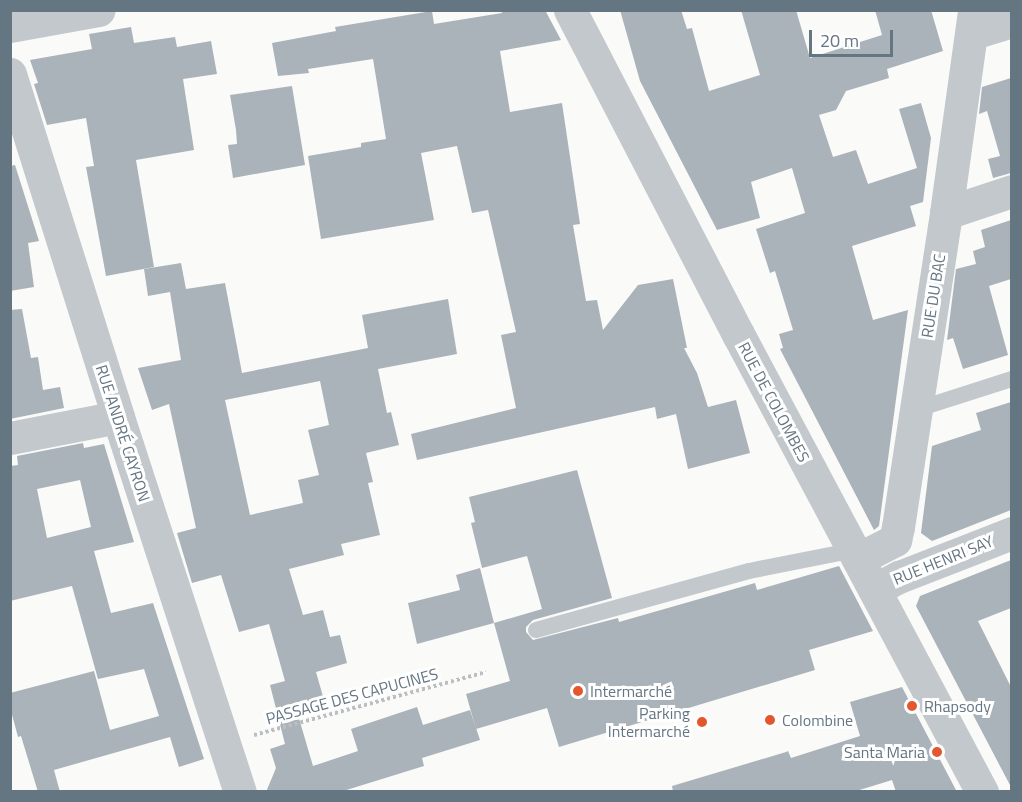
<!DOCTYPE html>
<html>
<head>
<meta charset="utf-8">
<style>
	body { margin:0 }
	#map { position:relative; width:1022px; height:802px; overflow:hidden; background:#fafaf8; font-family:"Titillium Web",sans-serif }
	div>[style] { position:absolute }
	.building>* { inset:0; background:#aab3b9 }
	.path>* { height:4px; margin-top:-2px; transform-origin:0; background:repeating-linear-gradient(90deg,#bbbfc2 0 3px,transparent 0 6px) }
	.service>* { height:16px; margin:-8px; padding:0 8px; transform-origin:8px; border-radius:8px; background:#c3c8cc }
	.minor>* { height:33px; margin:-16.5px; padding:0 16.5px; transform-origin:16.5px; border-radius:16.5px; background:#c3c8cc }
	.dots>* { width:16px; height:16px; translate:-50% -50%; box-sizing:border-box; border:3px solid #fff; border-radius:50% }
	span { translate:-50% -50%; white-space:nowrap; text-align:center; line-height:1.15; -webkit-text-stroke:6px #fff; paint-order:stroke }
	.street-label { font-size:16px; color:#657683 }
	.poi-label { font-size:16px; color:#657683 }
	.left { translate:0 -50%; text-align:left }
	.right { translate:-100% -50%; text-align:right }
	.frame { position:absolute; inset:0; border:12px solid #657683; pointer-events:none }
	.scale { position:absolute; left:809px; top:30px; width:84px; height:27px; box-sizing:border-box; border:3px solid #657683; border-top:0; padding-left:8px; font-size:18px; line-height:21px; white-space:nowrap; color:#657683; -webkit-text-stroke:4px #fff; paint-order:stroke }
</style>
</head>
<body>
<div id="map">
	<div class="building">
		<div style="clip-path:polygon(502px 10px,545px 10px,561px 40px,500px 51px,510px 112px,562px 103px,580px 224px,573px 225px,586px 301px,597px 300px,603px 330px,638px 285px,673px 279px,687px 348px,684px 348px,697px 373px,708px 407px,736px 400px,750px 453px,688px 469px,676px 414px,657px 419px,655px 407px,417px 460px,411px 434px,516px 408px,501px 335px,516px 332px,488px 210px,472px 213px,457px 146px,421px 153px,434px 220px,321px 239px,308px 156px,361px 147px,361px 143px,386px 139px,373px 59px,308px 69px,309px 73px,278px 76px,272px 43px,336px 31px,335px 27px,432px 11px,434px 24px,502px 13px)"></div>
		<div style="clip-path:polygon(620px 10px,681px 10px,687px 29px,692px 28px,709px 91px,760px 75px,741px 10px,796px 10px,810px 58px,882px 35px,875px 10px,931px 10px,943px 51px,887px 69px,889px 78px,846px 91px,836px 110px,819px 115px,833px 157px,856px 150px,868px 184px,917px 168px,899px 109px,921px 103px,931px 138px,923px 202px,910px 206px,916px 226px,852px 246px,873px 320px,908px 310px,879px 526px,874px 530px,780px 349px,783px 348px,779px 334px,793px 330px,775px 271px,770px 273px,756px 229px,805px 213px,792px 168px,751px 182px,760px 218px,717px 230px,640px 81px)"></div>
		<div style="clip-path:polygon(131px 27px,134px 43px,175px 37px,177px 47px,211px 41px,217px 74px,183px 79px,194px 150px,136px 160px,154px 267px,106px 276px,86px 167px,94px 166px,86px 118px,47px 125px,34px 84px,38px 83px,30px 60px,92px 49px,89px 34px)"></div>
		<div style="clip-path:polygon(1011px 78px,1011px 173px,993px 178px,988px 159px,1000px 156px,987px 111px,979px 114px,982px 87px)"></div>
		<div style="clip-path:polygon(292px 86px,305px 165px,233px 178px,228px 145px,237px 144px,236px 130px,230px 95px)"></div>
		<div style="clip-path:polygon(15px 165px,39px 241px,28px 243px,34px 287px,10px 291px,10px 166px)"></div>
		<div style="clip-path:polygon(1011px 220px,1011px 279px,989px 286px,1008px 355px,963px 369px,953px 338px,947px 340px,956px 269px,976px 264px,973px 251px,985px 247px,981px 230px)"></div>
		<div style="clip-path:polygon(evenodd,181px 263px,186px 289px,225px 283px,242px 373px,368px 348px,362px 315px,448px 299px,457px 354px,378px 369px,387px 413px,391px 412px,399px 445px,366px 453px,373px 482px,368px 483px,380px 535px,341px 544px,344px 555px,289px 569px,303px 615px,323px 610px,330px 637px,340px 635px,347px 663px,316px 672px,326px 707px,298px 715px,313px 766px,358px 751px,351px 729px,417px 707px,423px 725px,470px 710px,480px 740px,422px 758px,424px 766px,340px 792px,266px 792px,276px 768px,270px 749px,285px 744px,270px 685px,285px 681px,269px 624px,239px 632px,221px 575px,192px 583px,177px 533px,196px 528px,169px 404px,152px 410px,138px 368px,181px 360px,170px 292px,148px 296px,144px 269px,181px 263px,320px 381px,329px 425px,308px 430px,319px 475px,298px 480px,303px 503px,250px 515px,225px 400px,320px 381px)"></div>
		<div style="clip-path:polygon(22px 309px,31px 358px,38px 357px,43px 390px,60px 387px,64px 408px,10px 419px,10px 310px)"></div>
		<div style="clip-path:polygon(1011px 402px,1011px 510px,932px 541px,921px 533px,932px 446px,981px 430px,976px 413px)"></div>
		<div style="clip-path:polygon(evenodd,83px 443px,84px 448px,104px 444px,134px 542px,94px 551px,111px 613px,153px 603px,204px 759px,179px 767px,170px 737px,54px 770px,60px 792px,38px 792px,21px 736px,18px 737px,10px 707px,10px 693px,94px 671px,110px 730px,159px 716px,144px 669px,98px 679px,72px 586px,10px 601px,10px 466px,18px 465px,17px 456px,83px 443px,80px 480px,91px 527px,47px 538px,37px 489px,80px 480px)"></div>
		<div style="clip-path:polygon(577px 470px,612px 598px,533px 620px,526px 627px,526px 632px,533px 640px,618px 618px,619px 622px,755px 583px,757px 590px,839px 566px,873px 631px,809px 650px,815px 670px,559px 747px,547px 708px,476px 729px,466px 694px,510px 681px,494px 623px,542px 609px,527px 556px,482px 568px,471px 523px,475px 522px,469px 497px)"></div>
		<div style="clip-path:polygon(1011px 560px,1011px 608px,978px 621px,1011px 687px,1011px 787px,916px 606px,920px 596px)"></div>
		<div style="clip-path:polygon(480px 568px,494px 623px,417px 644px,408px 603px,460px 590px,456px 575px)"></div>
		<div style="clip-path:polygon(902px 687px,957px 792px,896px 792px,892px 780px,853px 792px,673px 792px,672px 786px,786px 752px,788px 751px,791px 758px,860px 736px,850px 702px)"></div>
	</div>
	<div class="path">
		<div style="left:254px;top:735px;width:240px;rotate:-15.2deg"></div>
	</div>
	<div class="service">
		<div style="left:915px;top:410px;width:102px;rotate:-17.7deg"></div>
		<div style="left:536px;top:630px;width:221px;rotate:-15.5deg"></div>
		<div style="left:749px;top:571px;width:108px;rotate:-11.2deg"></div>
	</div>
	<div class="minor">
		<div style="left:570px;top:10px;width:365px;rotate:62.6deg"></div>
		<div style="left:738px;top:334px;width:519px;rotate:61.95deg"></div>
		<div style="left:10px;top:26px;width:90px;rotate:-10.2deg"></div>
		<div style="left:973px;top:33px;width:41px;rotate:-17.1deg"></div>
		<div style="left:10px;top:74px;width:360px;rotate:72.5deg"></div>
		<div style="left:118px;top:417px;width:394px;rotate:72deg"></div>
		<div style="left:946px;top:213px;width:70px;rotate:-18.4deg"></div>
		<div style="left:10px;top:438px;width:110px;rotate:-11deg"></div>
		<div style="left:858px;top:559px;width:42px;rotate:-27.2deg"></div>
		<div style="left:895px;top:540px;width:13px;rotate:-77deg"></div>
		<div style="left:898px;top:527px;width:318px;rotate:-81.3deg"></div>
		<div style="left:946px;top:213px;width:205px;rotate:-82.1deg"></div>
		<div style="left:876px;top:589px;width:26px;rotate:-28deg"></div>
		<div style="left:899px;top:577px;width:121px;rotate:-21.3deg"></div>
	</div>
	<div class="dots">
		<div style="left:578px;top:691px;background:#e4572e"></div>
		<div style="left:912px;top:706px;background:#e4572e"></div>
		<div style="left:770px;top:720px;background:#e4572e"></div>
		<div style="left:702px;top:722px;background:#e4572e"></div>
		<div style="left:937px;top:752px;background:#e4572e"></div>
	</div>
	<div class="street-label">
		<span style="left:933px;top:296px;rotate:-81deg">RUE DU BAC</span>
		<span style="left:774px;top:402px;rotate:62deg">RUE DE COLOMBES</span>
		<span style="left:123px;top:433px;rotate:72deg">RUE ANDRÉ CAYRON</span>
		<span style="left:943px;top:560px;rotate:-22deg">RUE HENRI SAY</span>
		<span style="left:352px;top:696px;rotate:-15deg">PASSAGE DES CAPUCINES</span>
	</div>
	<div class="poi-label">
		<span class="left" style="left:590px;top:691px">Intermarché</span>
		<span class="left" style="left:924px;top:706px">Rhapsody</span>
		<span class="right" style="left:690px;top:722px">Parking<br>Intermarché</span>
		<span class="left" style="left:782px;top:720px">Colombine</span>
		<span class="right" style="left:925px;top:752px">Santa Maria</span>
	</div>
	<div class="frame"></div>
	<div class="scale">20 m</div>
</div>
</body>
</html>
